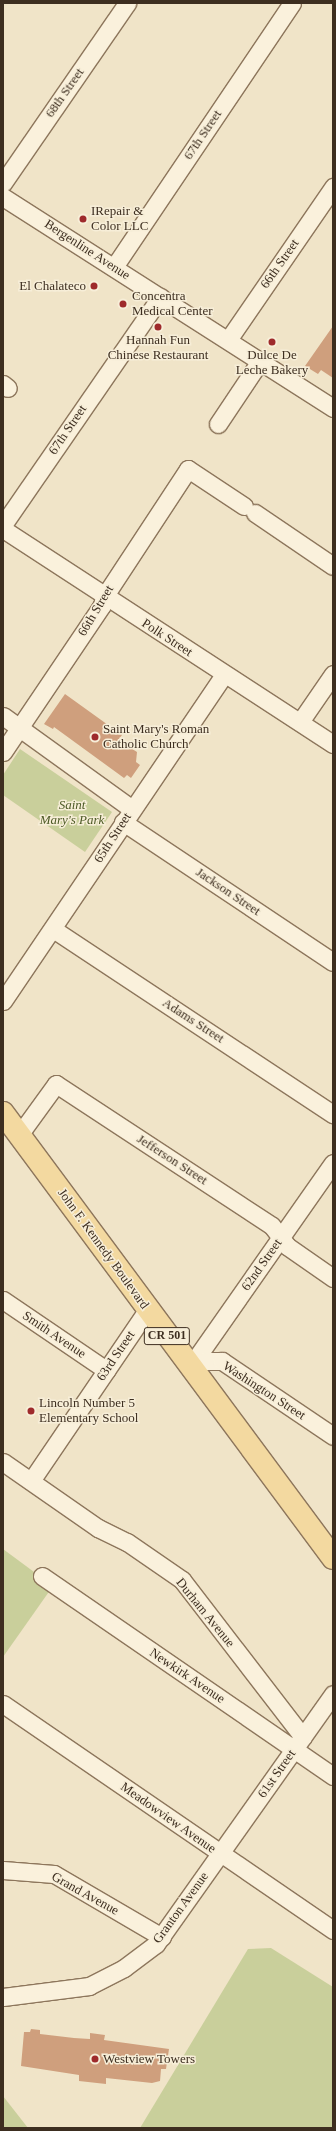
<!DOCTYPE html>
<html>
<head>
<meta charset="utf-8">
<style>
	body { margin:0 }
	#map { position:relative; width:336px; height:2131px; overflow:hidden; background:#f0e4c8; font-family:"Times New Roman",serif }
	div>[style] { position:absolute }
	.green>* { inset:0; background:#c9cf9b }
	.building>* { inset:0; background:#cf9f7d }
	.roads { filter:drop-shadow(1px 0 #8d765c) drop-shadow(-1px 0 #8d765c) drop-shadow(0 1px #8d765c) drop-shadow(0 -1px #8d765c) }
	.minor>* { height:17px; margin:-8.5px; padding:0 8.5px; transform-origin:8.5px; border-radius:8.5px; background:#faf1dc }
	.major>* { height:22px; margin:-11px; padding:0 11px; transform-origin:11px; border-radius:11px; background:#f3d9a0 }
	.dots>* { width:11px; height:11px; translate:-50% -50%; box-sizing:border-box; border:2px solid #f7eed8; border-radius:50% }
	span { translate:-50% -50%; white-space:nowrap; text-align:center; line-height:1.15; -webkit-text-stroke:3px #f7eed8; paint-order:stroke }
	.shield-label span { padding:1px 3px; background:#f7eed8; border:1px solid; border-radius:3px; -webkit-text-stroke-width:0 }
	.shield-label { font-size:12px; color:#3d2e20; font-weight:700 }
	.street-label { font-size:13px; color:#3d2e20 }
	.poi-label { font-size:13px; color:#3d2e20 }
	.left { translate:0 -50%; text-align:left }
	.right { translate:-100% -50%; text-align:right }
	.park-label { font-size:13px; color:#4d5a26; font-style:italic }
	.frame { position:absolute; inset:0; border:4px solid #3d2e20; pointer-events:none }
</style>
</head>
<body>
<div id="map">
	<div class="green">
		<div style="clip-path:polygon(20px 749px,112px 812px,85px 852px,3px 795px,3px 775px)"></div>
		<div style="clip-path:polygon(3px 1549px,53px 1586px,3px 1657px)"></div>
		<div style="clip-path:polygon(271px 1948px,333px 1987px,333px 2128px,140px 2128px,248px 1949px)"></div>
		<div style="clip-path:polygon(3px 2096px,28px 2128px,3px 2128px)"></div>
	</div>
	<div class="building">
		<div style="clip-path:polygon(333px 326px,333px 378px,321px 370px,318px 374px,305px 366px)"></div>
		<div style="clip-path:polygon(65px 694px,122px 735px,118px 740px,137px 752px,136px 762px,140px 765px,131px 778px,127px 775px,124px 778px,54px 727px,53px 729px,44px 724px)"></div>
		<div style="clip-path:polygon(31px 2029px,40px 2030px,40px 2034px,74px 2038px,90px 2039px,90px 2033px,105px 2035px,104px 2040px,169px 2049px,166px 2069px,161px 2069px,160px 2081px,152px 2083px,106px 2078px,106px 2084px,79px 2081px,79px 2075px,21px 2066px,24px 2032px,30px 2032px)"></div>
	</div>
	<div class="roads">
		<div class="minor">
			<div style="left:3px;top:183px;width:219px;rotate:-55.4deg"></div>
			<div style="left:3px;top:197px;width:392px;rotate:32.6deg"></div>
			<div style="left:114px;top:267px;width:318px;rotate:-56deg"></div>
			<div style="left:228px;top:340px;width:186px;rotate:-55.5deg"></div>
			<div style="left:3px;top:384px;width:6px;rotate:39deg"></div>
			<div style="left:218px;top:424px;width:76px;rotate:-56.3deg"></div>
			<div style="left:255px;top:513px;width:94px;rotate:34.2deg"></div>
			<div style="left:3px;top:525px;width:277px;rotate:-55.4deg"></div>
			<div style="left:3px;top:529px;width:394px;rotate:33.1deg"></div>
			<div style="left:3px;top:716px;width:159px;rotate:35.8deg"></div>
			<div style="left:300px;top:722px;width:58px;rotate:-55.5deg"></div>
			<div style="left:3px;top:752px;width:177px;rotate:-56deg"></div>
			<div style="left:102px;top:605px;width:8px;rotate:-76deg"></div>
			<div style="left:104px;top:597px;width:153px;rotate:-56.7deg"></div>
			<div style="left:188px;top:469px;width:67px;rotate:33.5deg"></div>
			<div style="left:123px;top:822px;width:252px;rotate:33.7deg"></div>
			<div style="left:53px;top:929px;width:336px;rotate:33.5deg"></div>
			<div style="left:3px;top:1001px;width:394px;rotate:-55.9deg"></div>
			<div style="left:19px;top:1135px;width:63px;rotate:-54deg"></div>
			<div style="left:56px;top:1084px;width:258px;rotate:33.3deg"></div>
			<div style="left:272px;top:1226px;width:25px;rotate:53deg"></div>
			<div style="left:287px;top:1246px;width:56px;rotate:34.8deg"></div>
			<div style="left:3px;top:1300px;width:125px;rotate:34.2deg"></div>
			<div style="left:190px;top:1367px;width:249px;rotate:-55deg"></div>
			<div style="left:190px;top:1367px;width:17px;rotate:-21deg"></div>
			<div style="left:206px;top:1361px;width:16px"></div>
			<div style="left:222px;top:1361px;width:134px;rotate:34deg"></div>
			<div style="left:3px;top:1462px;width:116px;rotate:34.8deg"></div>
			<div style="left:98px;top:1528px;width:32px;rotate:26deg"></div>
			<div style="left:127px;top:1542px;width:67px;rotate:34.6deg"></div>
			<div style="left:182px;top:1580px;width:198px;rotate:52.4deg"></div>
			<div style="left:31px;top:1481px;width:207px;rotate:-55.8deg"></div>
			<div style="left:42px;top:1576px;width:353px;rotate:34.5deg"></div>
			<div style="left:3px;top:1704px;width:400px;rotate:34.4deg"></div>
			<div style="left:3px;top:1870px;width:51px;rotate:4.5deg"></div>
			<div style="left:54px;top:1874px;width:125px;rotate:30.3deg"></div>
			<div style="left:3px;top:1997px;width:87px;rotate:-7.3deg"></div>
			<div style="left:89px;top:1986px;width:39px;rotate:-27deg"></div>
			<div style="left:124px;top:1968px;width:40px;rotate:-37deg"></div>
			<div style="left:156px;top:1944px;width:306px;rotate:-54.7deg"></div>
		</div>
		<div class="major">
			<div style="left:3px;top:1113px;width:554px;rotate:53.44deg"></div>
		</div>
	</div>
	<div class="dots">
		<div style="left:83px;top:219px;background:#9e2a2b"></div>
		<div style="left:94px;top:286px;background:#9e2a2b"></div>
		<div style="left:123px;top:304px;background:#9e2a2b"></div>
		<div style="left:158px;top:327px;background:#9e2a2b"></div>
		<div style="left:272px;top:342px;background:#9e2a2b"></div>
		<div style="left:95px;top:737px;background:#9e2a2b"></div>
		<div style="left:31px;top:1411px;background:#9e2a2b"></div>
		<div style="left:95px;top:2059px;background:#9e2a2b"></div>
	</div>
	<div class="shield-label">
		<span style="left:167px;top:1336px">CR 501</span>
	</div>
	<div class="street-label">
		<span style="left:65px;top:93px;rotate:-55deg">68th Street</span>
		<span style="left:203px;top:135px;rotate:-56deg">67th Street</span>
		<span style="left:87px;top:250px;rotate:33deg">Bergenline Avenue</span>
		<span style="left:280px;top:264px;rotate:-55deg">66th Street</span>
		<span style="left:68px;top:430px;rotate:-56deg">67th Street</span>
		<span style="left:96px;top:611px;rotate:-59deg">66th Street</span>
		<span style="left:167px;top:638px;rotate:33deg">Polk Street</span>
		<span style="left:113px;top:838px;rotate:-57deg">65th Street</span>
		<span style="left:228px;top:892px;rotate:34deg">Jackson Street</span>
		<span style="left:193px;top:1021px;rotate:33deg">Adams Street</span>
		<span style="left:172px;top:1160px;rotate:33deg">Jefferson Street</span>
		<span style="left:103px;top:1249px;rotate:54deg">John F. Kennedy Boulevard</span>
		<span style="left:262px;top:1265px;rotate:-55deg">62nd Street</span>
		<span style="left:54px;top:1335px;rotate:34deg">Smith Avenue</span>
		<span style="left:116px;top:1356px;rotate:-56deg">63rd Street</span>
		<span style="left:264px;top:1391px;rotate:33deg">Washington Street</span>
		<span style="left:205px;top:1613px;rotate:51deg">Durham Avenue</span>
		<span style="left:187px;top:1676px;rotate:34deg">Newkirk Avenue</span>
		<span style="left:277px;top:1774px;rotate:-55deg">61st Street</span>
		<span style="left:168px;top:1818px;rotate:35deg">Meadowview Avenue</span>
		<span style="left:85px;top:1894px;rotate:29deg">Grand Avenue</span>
		<span style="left:181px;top:1908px;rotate:-54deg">Granton Avenue</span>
	</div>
	<div class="poi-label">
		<span class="left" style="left:91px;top:219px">IRepair &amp;<br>Color LLC</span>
		<span class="right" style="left:86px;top:286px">El Chalateco</span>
		<span class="left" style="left:132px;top:304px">Concentra<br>Medical Center</span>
		<span style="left:158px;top:348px">Hannah Fun<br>Chinese Restaurant</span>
		<span style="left:272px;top:363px">Dulce De<br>Leche Bakery</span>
		<span class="left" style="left:103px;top:737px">Saint Mary's Roman<br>Catholic Church</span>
		<span class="left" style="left:39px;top:1411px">Lincoln Number 5<br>Elementary School</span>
		<span class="left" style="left:103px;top:2059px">Westview Towers</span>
	</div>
	<div class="park-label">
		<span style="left:72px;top:813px">Saint<br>Mary's Park</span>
	</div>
	<div class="frame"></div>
</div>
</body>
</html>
